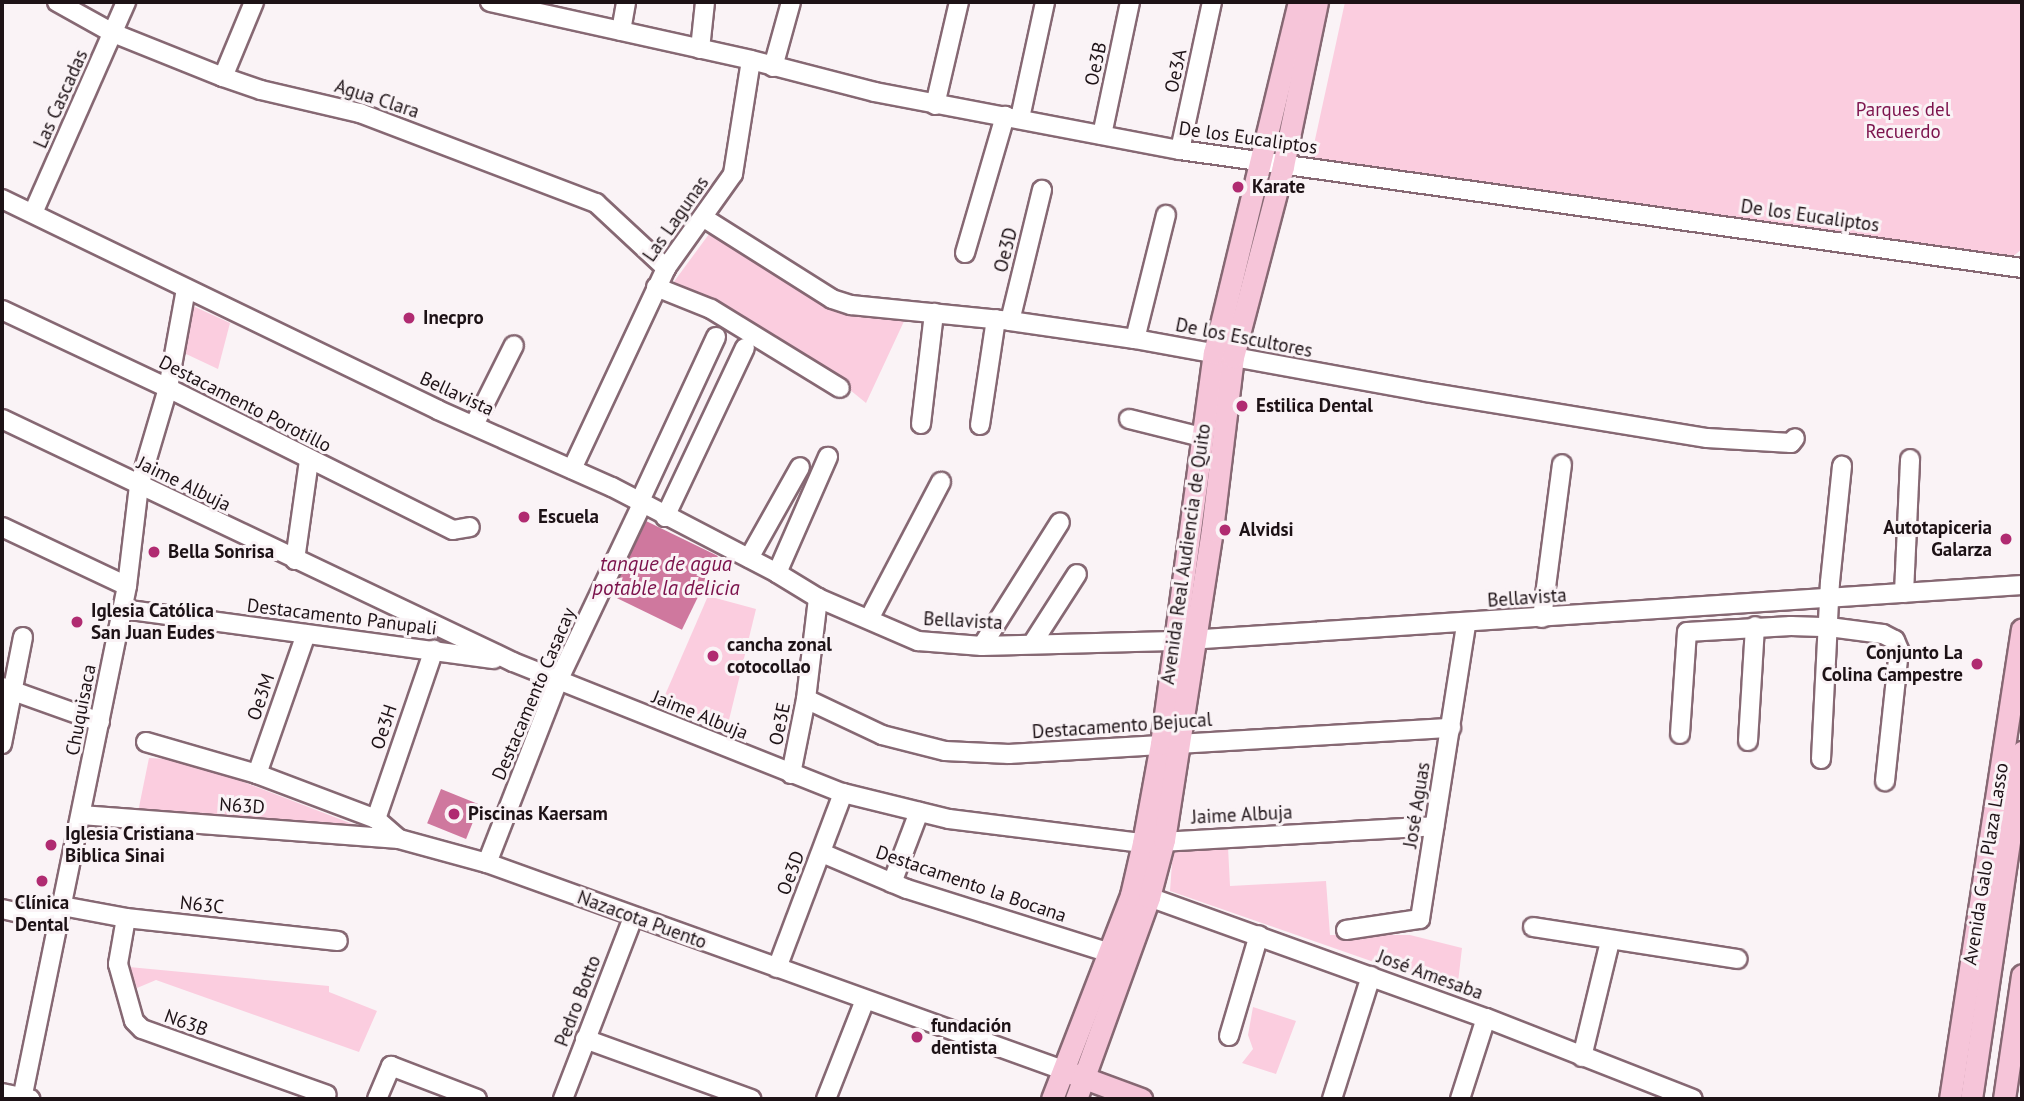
<!DOCTYPE html>
<html>
<head>
<meta charset="utf-8">
<style>
	body { margin:0 }
	#map { position:relative; width:2024px; height:1101px; overflow:hidden; background:#faf3f6; font-family:"PT Sans",sans-serif }
	div>[style] { position:absolute }
	.green>* { inset:0; background:#fbcddf }
	.water>* { inset:0; background:#cf789e; transform-origin:0 0 }
	.roads { filter:drop-shadow(2px 0 #866873) drop-shadow(-2px 0 #866873) drop-shadow(0 2px #866873) drop-shadow(0 -2px #866873) }
	.minor>* { height:18px; margin:-9px; padding:0 9px; transform-origin:9px; border-radius:9px; background:#fff }
	.major>* { height:21px; margin:-10.5px; padding:0 10.5px; transform-origin:10.5px; border-radius:10.5px; background:#f6c5d9 }
	.dots>* { width:19px; height:19px; translate:-50% -50%; box-sizing:border-box; border:4px solid #faf3f6; border-radius:50% }
	span { translate:-50% -50%; white-space:nowrap; text-align:center; line-height:1.15; -webkit-text-stroke:6px #faf3f6; paint-order:stroke }
	.street-label { font-size:19px; color:#1d1216 }
	.park-label { font-size:19px; color:#7c134d }
	.poi-label { font-size:19px; color:#1d1216; font-weight:700 }
	.left { translate:0 -50%; text-align:left }
	.right { translate:-100% -50%; text-align:right }
	.water-label { font-size:21px; color:#7b114b; font-style:italic }
	.frame { position:absolute; inset:0; border:4px solid #1d1216; pointer-events:none }
</style>
</head>
<body>
<div id="map">
	<div class="green">
		<div style="clip-path:polygon(1345px 2px,2022px 2px,2022px 249px,2011px 258px,1311px 158px)"></div>
		<div style="clip-path:polygon(712px 230px,771px 273px,831px 306px,906px 317px,866px 403px,828px 372px,673px 283px)"></div>
		<div style="clip-path:polygon(193px 306px,230px 323px,218px 369px,184px 353px)"></div>
		<div style="clip-path:polygon(708px 596px,756px 609px,728px 724px,662px 702px)"></div>
		<div style="clip-path:polygon(149px 758px,187px 760px,381px 835px,138px 812px)"></div>
		<div style="clip-path:polygon(1228px 847px,1230px 886px,1326px 881px,1330px 935px,1410px 935px,1462px 948px,1457px 991px,1170px 891px,1173px 849px)"></div>
		<div style="clip-path:polygon(129px 967px,329px 986px,329px 992px,377px 1011px,359px 1052px,156px 980px,137px 988px)"></div>
		<div style="clip-path:polygon(1253px 1007px,1296px 1021px,1276px 1074px,1242px 1063px,1253px 1049px,1248px 1035px)"></div>
	</div>
	<div class="water">
		<div style="left:646px;top:521px;width:80px;height:82px;rotate:26deg"></div>
		<div style="left:441px;top:789px;width:42px;height:37px;rotate:22deg"></div>
	</div>
	<div class="roads">
		<div class="minor">
			<div style="left:57px;top:2px;width:64px;rotate:29deg"></div>
			<div style="left:113px;top:33px;width:118px;rotate:21.8deg"></div>
			<div style="left:223px;top:77px;width:40px;rotate:18.9deg"></div>
			<div style="left:261px;top:90px;width:102px;rotate:13.1deg"></div>
			<div style="left:360px;top:113px;width:253px;rotate:20.9deg"></div>
			<div style="left:596px;top:203px;width:96px;rotate:42.9deg"></div>
			<div style="left:490px;top:2px;width:267px;rotate:12.5deg"></div>
			<div style="left:751px;top:60px;width:128px;rotate:14.5deg"></div>
			<div style="left:875px;top:92px;width:310px;rotate:10.8deg"></div>
			<div style="left:1180px;top:150px;width:850px;rotate:7.98deg"></div>
			<div style="left:621px;top:31px;width:29px;rotate:-80deg"></div>
			<div style="left:700px;top:49px;width:47px;rotate:-83.9deg"></div>
			<div style="left:773px;top:67px;width:67px;rotate:-74.5deg"></div>
			<div style="left:223px;top:77px;width:81px;rotate:-67.5deg"></div>
			<div style="left:935px;top:105px;width:106px;rotate:-76.9deg"></div>
			<div style="left:1020px;top:118px;width:119px;rotate:-77.8deg"></div>
			<div style="left:1102px;top:135px;width:136px;rotate:-78.1deg"></div>
			<div style="left:1180px;top:150px;width:151px;rotate:-77.8deg"></div>
			<div style="left:2px;top:199px;width:484px;rotate:25.8deg"></div>
			<div style="left:438px;top:410px;width:190px;rotate:23.9deg"></div>
			<div style="left:612px;top:487px;width:186px;rotate:27.5deg"></div>
			<div style="left:777px;top:573px;width:48px;rotate:31.4deg"></div>
			<div style="left:818px;top:598px;width:109px;rotate:23.3deg"></div>
			<div style="left:918px;top:641px;width:64px;rotate:4.5deg"></div>
			<div style="left:982px;top:646px;width:191px;rotate:-1.5deg"></div>
			<div style="left:1173px;top:641px;width:851px;rotate:-3.77deg"></div>
			<div style="left:33px;top:213px;width:231px;rotate:-66.2deg"></div>
			<div style="left:704px;top:218px;width:151px;rotate:32.3deg"></div>
			<div style="left:832px;top:299px;width:20px;rotate:18deg"></div>
			<div style="left:851px;top:305px;width:160px;rotate:5.7deg"></div>
			<div style="left:1010px;top:321px;width:126px;rotate:8.2deg"></div>
			<div style="left:1135px;top:339px;width:296px;rotate:10.3deg"></div>
			<div style="left:1426px;top:392px;width:285px;rotate:9.3deg"></div>
			<div style="left:1707px;top:438px;width:84px;rotate:3.4deg"></div>
			<div style="left:1791px;top:443px;width:6px;rotate:-51deg"></div>
			<div style="left:965px;top:253px;width:143px;rotate:-73.7deg"></div>
			<div style="left:656px;top:287px;width:59px;rotate:21.8deg"></div>
			<div style="left:711px;top:309px;width:151px;rotate:31.5deg"></div>
			<div style="left:2px;top:310px;width:183px;rotate:25.2deg"></div>
			<div style="left:168px;top:388px;width:318px;rotate:26.5deg"></div>
			<div style="left:453px;top:530px;width:17px;rotate:-10deg"></div>
			<div style="left:1010px;top:321px;width:135px;rotate:-76.3deg"></div>
			<div style="left:1135px;top:339px;width:128px;rotate:-76deg"></div>
			<div style="left:2px;top:419px;width:566px;rotate:25.43deg"></div>
			<div style="left:513px;top:662px;width:355px;rotate:21.7deg"></div>
			<div style="left:843px;top:793px;width:109px;rotate:13.8deg"></div>
			<div style="left:949px;top:819px;width:195px;rotate:7.1deg"></div>
			<div style="left:1143px;top:843px;width:292px;rotate:-3.3deg"></div>
			<div style="left:1129px;top:419px;width:74px;rotate:14deg"></div>
			<div style="left:921px;top:424px;width:112px;rotate:-83.3deg"></div>
			<div style="left:474px;top:425px;width:89px;rotate:-63.4deg"></div>
			<div style="left:980px;top:425px;width:107px;rotate:-81.4deg"></div>
			<div style="left:572px;top:469px;width:222px;rotate:-64.9deg"></div>
			<div style="left:666px;top:268px;width:115px;rotate:-54.5deg"></div>
			<div style="left:733px;top:174px;width:115px;rotate:-81deg"></div>
			<div style="left:639px;top:503px;width:183px;rotate:-65.1deg"></div>
			<div style="left:665px;top:517px;width:187px;rotate:-64.7deg"></div>
			<div style="left:2px;top:527px;width:138px;rotate:25.3deg"></div>
			<div style="left:749px;top:558px;width:104px;rotate:-60.7deg"></div>
			<div style="left:295px;top:560px;width:101px;rotate:-82deg"></div>
			<div style="left:777px;top:573px;width:127px;rotate:-66.3deg"></div>
			<div style="left:1904px;top:593px;width:134px;rotate:-87.4deg"></div>
			<div style="left:123px;top:609px;width:374px;rotate:7.7deg"></div>
			<div style="left:1542px;top:618px;width:155px;rotate:-82.6deg"></div>
			<div style="left:869px;top:619px;width:155px;rotate:-62.3deg"></div>
			<div style="left:1032px;top:644px;width:83px;rotate:-57.3deg"></div>
			<div style="left:982px;top:646px;width:146px;rotate:-57.8deg"></div>
			<div style="left:2px;top:687px;width:104px;rotate:19.7deg"></div>
			<div style="left:806px;top:699px;width:84px;rotate:25.3deg"></div>
			<div style="left:882px;top:735px;width:65px;rotate:14.3deg"></div>
			<div style="left:945px;top:751px;width:64px;rotate:2.7deg"></div>
			<div style="left:1009px;top:754px;width:443px;rotate:-3.4deg"></div>
			<div style="left:1680px;top:734px;width:102px;rotate:-86.1deg"></div>
			<div style="left:1687px;top:632px;width:104px;rotate:-3.3deg"></div>
			<div style="left:1791px;top:626px;width:38px;rotate:2deg"></div>
			<div style="left:1829px;top:627px;width:54px;rotate:7.4deg"></div>
			<div style="left:1883px;top:634px;width:13px;rotate:27deg"></div>
			<div style="left:1895px;top:640px;width:11px;rotate:68deg"></div>
			<div style="left:1899px;top:650px;width:132px;rotate:96.1deg"></div>
			<div style="left:1748px;top:741px;width:115px;rotate:-86.5deg"></div>
			<div style="left:146px;top:742px;width:116px;rotate:16.1deg"></div>
			<div style="left:257px;top:774px;width:127px;rotate:20.7deg"></div>
			<div style="left:376px;top:819px;width:30px;rotate:41deg"></div>
			<div style="left:399px;top:839px;width:91px;rotate:15.3deg"></div>
			<div style="left:487px;top:863px;width:612px;rotate:19.77deg"></div>
			<div style="left:2px;top:744px;width:109px;rotate:-78.9deg"></div>
			<div style="left:1821px;top:759px;width:177px;rotate:-87.1deg"></div>
			<div style="left:1830px;top:582px;width:117px;rotate:-84.1deg"></div>
			<div style="left:257px;top:774px;width:148px;rotate:-70.7deg"></div>
			<div style="left:791px;top:774px;width:76px;rotate:-78.7deg"></div>
			<div style="left:806px;top:699px;width:102px;rotate:-83.2deg"></div>
			<div style="left:81px;top:815px;width:319px;rotate:4.3deg"></div>
			<div style="left:376px;top:819px;width:179px;rotate:-71.1deg"></div>
			<div style="left:822px;top:853px;width:92px;rotate:23deg"></div>
			<div style="left:907px;top:889px;width:210px;rotate:17.5deg"></div>
			<div style="left:487px;top:863px;width:195px;rotate:-68.7deg"></div>
			<div style="left:558px;top:681px;width:196px;rotate:-64.6deg"></div>
			<div style="left:892px;top:883px;width:76px;rotate:-69.2deg"></div>
			<div style="left:1149px;top:897px;width:358px;rotate:19.8deg"></div>
			<div style="left:1486px;top:1018px;width:222px;rotate:21.4deg"></div>
			<div style="left:62px;top:906px;width:65px;rotate:10.6deg"></div>
			<div style="left:126px;top:918px;width:213px;rotate:6.2deg"></div>
			<div style="left:2px;top:909px;width:58px;rotate:12.8deg"></div>
			<div style="left:126px;top:918px;width:47px;rotate:99.9deg"></div>
			<div style="left:118px;top:964px;width:59px;rotate:74.3deg"></div>
			<div style="left:134px;top:1021px;width:11px;rotate:45deg"></div>
			<div style="left:142px;top:1029px;width:196px;rotate:19.6deg"></div>
			<div style="left:1533px;top:927px;width:207px;rotate:8.9deg"></div>
			<div style="left:1346px;top:930px;width:75px;rotate:-8.5deg"></div>
			<div style="left:1420px;top:919px;width:299px;rotate:-81.1deg"></div>
			<div style="left:777px;top:968px;width:187px;rotate:-69.3deg"></div>
			<div style="left:1229px;top:1036px;width:105px;rotate:-73.5deg"></div>
			<div style="left:585px;top:1039px;width:177px;rotate:19.9deg"></div>
			<div style="left:1582px;top:1057px;width:119px;rotate:-76.4deg"></div>
			<div style="left:2px;top:1093px;width:29px;rotate:12deg"></div>
			<div style="left:22px;top:1099px;width:524px;rotate:-78.43deg"></div>
			<div style="left:127px;top:586px;width:101px;rotate:-83.2deg"></div>
			<div style="left:139px;top:486px;width:102px;rotate:-73.5deg"></div>
			<div style="left:168px;top:388px;width:101px;rotate:-79.7deg"></div>
			<div style="left:377px;top:1099px;width:36px;rotate:-67deg"></div>
			<div style="left:391px;top:1066px;width:92px;rotate:21deg"></div>
			<div style="left:563px;top:1099px;width:194px;rotate:-68.9deg"></div>
			<div style="left:826px;top:1099px;width:106px;rotate:-68.5deg"></div>
			<div style="left:1332px;top:1099px;width:129px;rotate:-72.4deg"></div>
			<div style="left:1460px;top:1099px;width:85px;rotate:-72.2deg"></div>
		</div>
		<div class="major">
			<div style="left:1071px;top:1073px;width:75px;rotate:20.4deg"></div>
			<div style="left:1052px;top:1099px;width:219px;rotate:-68.8deg"></div>
			<div style="left:1131px;top:895px;width:53px;rotate:-77deg"></div>
			<div style="left:1143px;top:843px;width:101px;rotate:-79.7deg"></div>
			<div style="left:1161px;top:744px;width:395px;rotate:-82.3deg"></div>
			<div style="left:1214px;top:353px;width:361px;rotate:-76.4deg"></div>
			<div style="left:1076px;top:1099px;width:215px;rotate:-70.1deg"></div>
			<div style="left:1149px;top:897px;width:59px;rotate:-75.3deg"></div>
			<div style="left:1164px;top:840px;width:314px;rotate:-81.2deg"></div>
			<div style="left:1212px;top:530px;width:174px;rotate:-83.1deg"></div>
			<div style="left:1233px;top:357px;width:197px;rotate:-75.3deg"></div>
			<div style="left:1283px;top:166px;width:167px;rotate:-78.3deg"></div>
			<div style="left:1950px;top:1099px;width:475px;rotate:-81.3deg"></div>
			<div style="left:1971px;top:1099px;width:351px;rotate:-81.6deg"></div>
			<div style="left:2004px;top:1099px;width:125px;rotate:-81.7deg"></div>
		</div>
	</div>
	<div class="dots">
		<div style="left:1238px;top:187px;background:#b02b71"></div>
		<div style="left:409px;top:318px;background:#b02b71"></div>
		<div style="left:1242px;top:406px;background:#b02b71"></div>
		<div style="left:524px;top:517px;background:#b02b71"></div>
		<div style="left:1225px;top:530px;background:#b02b71"></div>
		<div style="left:2006px;top:539px;background:#b02b71"></div>
		<div style="left:154px;top:552px;background:#b02b71"></div>
		<div style="left:77px;top:622px;background:#b02b71"></div>
		<div style="left:713px;top:656px;background:#b02b71"></div>
		<div style="left:1977px;top:664px;background:#b02b71"></div>
		<div style="left:454px;top:814px;background:#b02b71"></div>
		<div style="left:51px;top:845px;background:#b02b71"></div>
		<div style="left:42px;top:881px;background:#b02b71"></div>
		<div style="left:917px;top:1037px;background:#b02b71"></div>
	</div>
	<div class="street-label">
		<span style="left:1096px;top:64px;rotate:-78deg">Oe3B</span>
		<span style="left:1176px;top:71px;rotate:-78deg">Oe3A</span>
		<span style="left:61px;top:99px;rotate:-66deg">Las Cascadas</span>
		<span style="left:377px;top:99px;rotate:18deg">Agua Clara</span>
		<span style="left:1248px;top:138px;rotate:8deg">De los Eucaliptos</span>
		<span style="left:1810px;top:216px;rotate:8deg">De los Eucaliptos</span>
		<span style="left:676px;top:219px;rotate:-55deg">Las Lagunas</span>
		<span style="left:1006px;top:250px;rotate:-76deg">Oe3D</span>
		<span style="left:1244px;top:338px;rotate:11deg">De los Escultores</span>
		<span style="left:457px;top:394px;rotate:25deg">Bellavista</span>
		<span style="left:245px;top:404px;rotate:27deg">Destacamento Porotillo</span>
		<span style="left:184px;top:484px;rotate:26deg">Jaime Albuja</span>
		<span style="left:1186px;top:554px;rotate:-82deg">Avenida Real Audiencia de Quito</span>
		<span style="left:1527px;top:598px;rotate:-4deg">Bellavista</span>
		<span style="left:342px;top:617px;rotate:7deg">Destacamento Panupali</span>
		<span style="left:963px;top:621px;rotate:3deg">Bellavista</span>
		<span style="left:534px;top:694px;rotate:-67deg">Destacamento Casacay</span>
		<span style="left:261px;top:697px;rotate:-71deg">Oe3M</span>
		<span style="left:81px;top:710px;rotate:-79deg">Chuquisaca</span>
		<span style="left:700px;top:715px;rotate:22deg">Jaime Albuja</span>
		<span style="left:780px;top:724px;rotate:-79deg">Oe3E</span>
		<span style="left:1122px;top:726px;rotate:-4deg">Destacamento Bejucal</span>
		<span style="left:384px;top:727px;rotate:-72deg">Oe3H</span>
		<span style="left:1417px;top:805px;rotate:-81deg">José Aguas</span>
		<span style="left:242px;top:806px;rotate:4deg">N63D</span>
		<span style="left:1242px;top:815px;rotate:-3deg">Jaime Albuja</span>
		<span style="left:1986px;top:864px;rotate:-81deg">Avenida Galo Plaza Lasso</span>
		<span style="left:791px;top:873px;rotate:-69deg">Oe3D</span>
		<span style="left:971px;top:884px;rotate:19deg">Destacamento la Bocana</span>
		<span style="left:202px;top:905px;rotate:6deg">N63C</span>
		<span style="left:642px;top:920px;rotate:20deg">Nazacota Puento</span>
		<span style="left:1430px;top:975px;rotate:20deg">José Amesaba</span>
		<span style="left:578px;top:1001px;rotate:-69deg">Pedro Botto</span>
		<span style="left:186px;top:1023px;rotate:20deg">N63B</span>
	</div>
	<div class="park-label">
		<span style="left:1903px;top:121px">Parques del<br>Recuerdo</span>
	</div>
	<div class="poi-label">
		<span class="left" style="left:1252px;top:187px">Karate</span>
		<span class="left" style="left:423px;top:318px">Inecpro</span>
		<span class="left" style="left:1256px;top:406px">Estilica Dental</span>
		<span class="left" style="left:538px;top:517px">Escuela</span>
		<span class="right" style="left:1992px;top:539px">Autotapiceria<br>Galarza</span>
		<span class="left" style="left:1239px;top:530px">Alvidsi</span>
		<span class="left" style="left:168px;top:552px">Bella Sonrisa</span>
		<span class="left" style="left:91px;top:622px">Iglesia Católica<br>San Juan Eudes</span>
		<span class="left" style="left:727px;top:656px">cancha zonal<br>cotocollao</span>
		<span class="right" style="left:1963px;top:664px">Conjunto La<br>Colina Campestre</span>
		<span class="left" style="left:468px;top:814px">Piscinas Kaersam</span>
		<span class="left" style="left:65px;top:845px">Iglesia Cristiana<br>Biblica Sinai</span>
		<span style="left:42px;top:914px">Clínica<br>Dental</span>
		<span class="left" style="left:931px;top:1037px">fundación<br>dentista</span>
	</div>
	<div class="water-label">
		<span style="left:666px;top:576px">tanque de agua<br>potable la delicia</span>
	</div>
	<div class="frame"></div>
</div>
</body>
</html>
